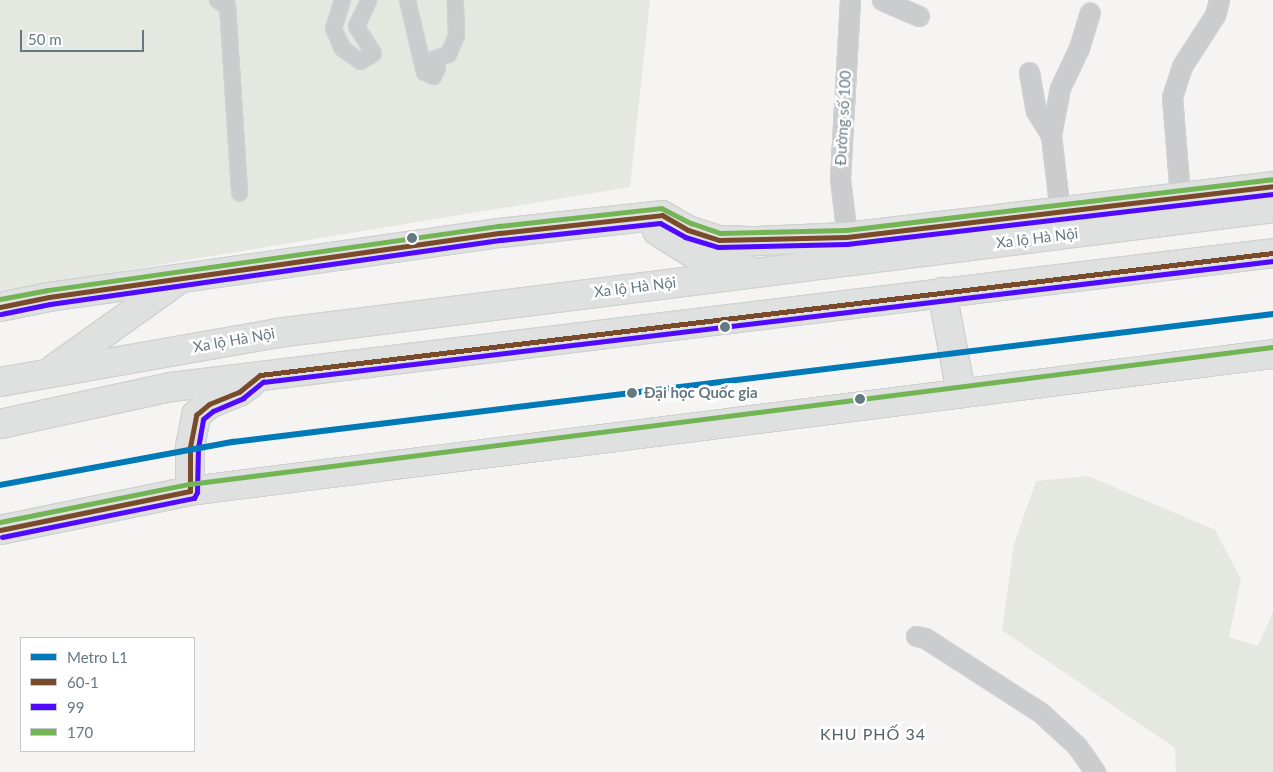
<!DOCTYPE html>
<html>
<head>
<meta charset="utf-8">
<style>
	body { margin:0 }
	#map { position:relative; width:1273px; height:772px; overflow:hidden; background:#f5f4f3; font-family:Lato,sans-serif }
	div>[style] { position:absolute }
	.green>* { inset:0; background:#e5e7e1 }
	.roads { filter:drop-shadow(1px 0 #d0d2d2) drop-shadow(-1px 0 #d0d2d2) drop-shadow(0 1px #d0d2d2) drop-shadow(0 -1px #d0d2d2) }
	.pedestrian>* { height:15px; margin:-7.5px; padding:0 7.5px; transform-origin:7.5px; border-radius:7.5px; background:#cacccd }
	.minor>* { height:19px; margin:-9.5px; padding:0 9.5px; transform-origin:9.5px; border-radius:9.5px; background:#cacccd }
	.secondary>* { height:28px; margin:-14px; padding:0 14px; transform-origin:14px; border-radius:14px; background:#dfe0e0 }
	.trunk>* { height:28px; margin:-14px; padding:0 14px; transform-origin:14px; border-radius:14px; background:#dfe0e0 }
	.bus-1>* { height:5px; margin:-2.5px; padding:0 2.5px; transform-origin:2.5px; border-radius:2.5px; background:#7a4b2a }
	.bus-2>* { height:5px; margin:-2.5px; padding:0 2.5px; transform-origin:2.5px; border-radius:2.5px; background:#4f0aff }
	.bus-3>* { height:5px; margin:-2.5px; padding:0 2.5px; transform-origin:2.5px; border-radius:2.5px; background:#73b555 }
	.metro-1>* { height:6px; margin:-3px; padding:0 3px; transform-origin:3px; border-radius:3px; background:#0079b8 }
	.dots>* { width:14px; height:14px; translate:-50% -50%; box-sizing:border-box; border:2px solid #fff; border-radius:50% }
	span { translate:-50% -50%; white-space:nowrap; text-align:center; line-height:1.15; -webkit-text-stroke:5px #fff; paint-order:stroke }
	.street-label { font-size:15px; color:#657983 }
	.stop-label { font-size:15px; color:#657983; font-weight:700 }
	.left { translate:0 -50%; text-align:left }
	.neighbourhood-label { font-size:16px; color:#536168; letter-spacing:1px }
	.legend { position:absolute; left:20px; top:637px; width:175px; height:115px; box-sizing:border-box; background:#fff; border:1px solid #c1c9cd; margin:0; padding:6px 9px; list-style:none; font-size:15px; color:#657983 }
	.legend li { display:flex; align-items:center; gap:10px; height:25px }
	.legend b { width:25px; border:1px solid #c1c9cd }
	.scale { position:absolute; left:20px; top:30px; width:124px; height:22px; box-sizing:border-box; border:2px solid #657983; border-top:0; padding-left:6px; font-size:15px; line-height:18px; white-space:nowrap; color:#657983; -webkit-text-stroke:4px #fff; paint-order:stroke }
</style>
</head>
<body>
<div id="map">
	<div class="green">
		<div style="clip-path:polygon(0 0,650px 0,630px 187px,0 291px)"></div>
		<div style="clip-path:polygon(1088px 476px,1215px 530px,1241px 579px,1229px 637px,1258px 646px,1273px 612px,1273px 772px,1176px 772px,1175px 748px,1002px 630px,1014px 544px,1036px 481px)"></div>
	</div>
	<div class="roads">
		<div class="pedestrian">
			<div style="left:217px;top:0;width:11px;rotate:27deg"></div>
			<div style="left:227px;top:5px;width:188px;rotate:86.3deg"></div>
			<div style="left:342px;top:0;width:29px;rotate:108deg"></div>
			<div style="left:333px;top:28px;width:22px;rotate:66deg"></div>
			<div style="left:342px;top:48px;width:22px;rotate:36deg"></div>
			<div style="left:360px;top:61px;width:15px;rotate:-32deg"></div>
			<div style="left:373px;top:53px;width:32px;rotate:-122deg"></div>
			<div style="left:356px;top:26px;width:29px;rotate:-65deg"></div>
			<div style="left:407px;top:0;width:74px;rotate:76.7deg"></div>
			<div style="left:424px;top:72px;width:10px;rotate:24deg"></div>
			<div style="left:433px;top:76px;width:10px;rotate:-66deg"></div>
			<div style="left:437px;top:67px;width:9px;rotate:-103deg"></div>
			<div style="left:435px;top:58px;width:14px;rotate:-17deg"></div>
			<div style="left:448px;top:54px;width:21px;rotate:-67deg"></div>
			<div style="left:456px;top:35px;width:35px;rotate:-92deg"></div>
		</div>
		<div class="minor">
			<div style="left:882px;top:0;width:40px;rotate:23.4deg"></div>
			<div style="left:1029px;top:72px;width:40px;rotate:80deg"></div>
			<div style="left:1036px;top:111px;width:28px;rotate:58deg"></div>
			<div style="left:1180px;top:196px;width:99px;rotate:-94.6deg"></div>
			<div style="left:1172px;top:97px;width:33px;rotate:-72deg"></div>
			<div style="left:1182px;top:66px;width:61px;rotate:-57.1deg"></div>
			<div style="left:1215px;top:15px;width:16px;rotate:-75deg"></div>
			<div style="left:1060px;top:212px;width:78px;rotate:-96.7deg"></div>
			<div style="left:1051px;top:135px;width:48px;rotate:-79.2deg"></div>
			<div style="left:1060px;top:88px;width:44px;rotate:-64.6deg"></div>
			<div style="left:1079px;top:48px;width:37px;rotate:-73deg"></div>
			<div style="left:847px;top:237px;width:59px;rotate:-96.8deg"></div>
			<div style="left:840px;top:178px;width:178px;rotate:-86.8deg"></div>
			<div style="left:916px;top:636px;width:9px;rotate:13deg"></div>
			<div style="left:925px;top:638px;width:137px;rotate:32.8deg"></div>
			<div style="left:1040px;top:712px;width:50px;rotate:42.6deg"></div>
			<div style="left:1077px;top:746px;width:32px;rotate:55deg"></div>
		</div>
		<div class="secondary">
			<div style="left:942px;top:292px;width:103px;rotate:79.3deg"></div>
			<div style="left:190px;top:491px;width:1092px;rotate:-7.21deg"></div>
		</div>
		<div class="trunk">
			<div style="left:657px;top:231px;width:41px;rotate:32.2deg"></div>
			<div style="left:692px;top:253px;width:53px;rotate:15.4deg"></div>
			<div style="left:0;top:307px;width:50px;rotate:-11.5deg"></div>
			<div style="left:49px;top:297px;width:456px;rotate:-8.1deg"></div>
			<div style="left:500px;top:233px;width:163px;rotate:-6.3deg"></div>
			<div style="left:662px;top:215px;width:30px;rotate:30deg"></div>
			<div style="left:688px;top:230px;width:33px;rotate:18deg"></div>
			<div style="left:719px;top:240px;width:38px;rotate:2deg"></div>
			<div style="left:757px;top:241px;width:90px;rotate:-2.5deg"></div>
			<div style="left:847px;top:237px;width:429px;rotate:-6.8deg"></div>
			<div style="left:55px;top:368px;width:150px;rotate:-35.5deg"></div>
			<div style="left:0;top:382px;width:281px;rotate:-10deg"></div>
			<div style="left:277px;top:333px;width:1004px;rotate:-7.15deg"></div>
			<div style="left:0;top:424px;width:175px;rotate:-12.2deg"></div>
			<div style="left:171px;top:387px;width:1110px;rotate:-6.93deg"></div>
			<div style="left:0;top:530px;width:194px;rotate:-11.6deg"></div>
			<div style="left:190px;top:491px;width:44px;rotate:-90deg"></div>
			<div style="left:190px;top:447px;width:33px;rotate:-79deg"></div>
			<div style="left:196px;top:415px;width:17px;rotate:-40deg"></div>
			<div style="left:209px;top:404px;width:32px;rotate:-22deg"></div>
			<div style="left:239px;top:392px;width:15px;rotate:-37deg"></div>
		</div>
	</div>
	<div class="bus-1">
		<div style="left:0;top:307px;width:50px;rotate:-11.5deg"></div>
		<div style="left:49px;top:297px;width:456px;rotate:-8.1deg"></div>
		<div style="left:500px;top:233px;width:163px;rotate:-6.3deg"></div>
		<div style="left:662px;top:215px;width:30px;rotate:30deg"></div>
		<div style="left:688px;top:230px;width:33px;rotate:18deg"></div>
		<div style="left:719px;top:240px;width:128px;rotate:-1.3deg"></div>
		<div style="left:847px;top:237px;width:429px;rotate:-6.8deg"></div>
		<div style="left:0;top:530px;width:194px;rotate:-11.6deg"></div>
		<div style="left:190px;top:491px;width:44px;rotate:-90deg"></div>
		<div style="left:190px;top:447px;width:33px;rotate:-79deg"></div>
		<div style="left:196px;top:415px;width:17px;rotate:-40deg"></div>
		<div style="left:209px;top:404px;width:32px;rotate:-22deg"></div>
		<div style="left:239px;top:392px;width:27px;rotate:-39deg"></div>
		<div style="left:260px;top:375px;width:1020px;rotate:-6.87deg"></div>
	</div>
	<div class="bus-2">
		<div style="left:1px;top:314px;width:50px;rotate:-11.5deg"></div>
		<div style="left:50px;top:304px;width:456px;rotate:-8.1deg"></div>
		<div style="left:501px;top:240px;width:160px;rotate:-6.1deg"></div>
		<div style="left:660px;top:223px;width:29px;rotate:29deg"></div>
		<div style="left:685px;top:237px;width:34px;rotate:17deg"></div>
		<div style="left:718px;top:247px;width:129px;rotate:-1.3deg"></div>
		<div style="left:847px;top:244px;width:429px;rotate:-6.7deg"></div>
		<div style="left:2px;top:537px;width:196px;rotate:-11.5deg"></div>
		<div style="left:194px;top:498px;width:7px;rotate:-63deg"></div>
		<div style="left:197px;top:492px;width:44px;rotate:-88.7deg"></div>
		<div style="left:198px;top:448px;width:29px;rotate:-80deg"></div>
		<div style="left:203px;top:419px;width:13px;rotate:-39deg"></div>
		<div style="left:213px;top:411px;width:33px;rotate:-23deg"></div>
		<div style="left:243px;top:398px;width:26px;rotate:-39deg"></div>
		<div style="left:263px;top:382px;width:1017px;rotate:-6.83deg"></div>
	</div>
	<div class="bus-3">
		<div style="left:0;top:299px;width:49px;rotate:-10.6deg"></div>
		<div style="left:48px;top:290px;width:456px;rotate:-8.1deg"></div>
		<div style="left:499px;top:226px;width:163px;rotate:-6.3deg"></div>
		<div style="left:661px;top:208px;width:34px;rotate:27deg"></div>
		<div style="left:691px;top:223px;width:31px;rotate:19deg"></div>
		<div style="left:720px;top:233px;width:126px;rotate:-1.4deg"></div>
		<div style="left:846px;top:230px;width:429px;rotate:-6.8deg"></div>
		<div style="left:0;top:522px;width:193px;rotate:-11.4deg"></div>
		<div style="left:189px;top:484px;width:1092px;rotate:-7.21deg"></div>
	</div>
	<div class="metro-1">
		<div style="left:0;top:485px;width:237px;rotate:-10.5deg"></div>
		<div style="left:233px;top:442px;width:1048px;rotate:-7.02deg"></div>
	</div>
	<div class="dots">
		<div style="left:412px;top:238px;background:#657983"></div>
		<div style="left:725px;top:327px;background:#657983"></div>
		<div style="left:632px;top:393px;background:#657983"></div>
		<div style="left:860px;top:399px;background:#657983"></div>
	</div>
	<div class="street-label">
		<span style="left:843px;top:118px;rotate:-87deg">Đường số 100</span>
		<span style="left:1037px;top:238px;rotate:-7deg">Xa lộ Hà Nội</span>
		<span style="left:635px;top:287px;rotate:-7deg">Xa lộ Hà Nội</span>
		<span style="left:234px;top:340px;rotate:-10deg">Xa lộ Hà Nội</span>
	</div>
	<div class="stop-label">
		<span class="left" style="left:644px;top:393px">Đại học Quốc gia</span>
	</div>
	<div class="neighbourhood-label">
		<span style="left:873px;top:734px">KHU PHỐ 34</span>
	</div>
	<ul class="legend">
	<li><b style="height:6px;background:#0079b8"></b>Metro L1</li>
	<li><b style="height:6px;background:#7a4b2a"></b>60-1</li>
	<li><b style="height:6px;background:#4f0aff"></b>99</li>
	<li><b style="height:6px;background:#73b555"></b>170</li>
	</ul>
	<div class="scale">50 m</div>
</div>
</body>
</html>
